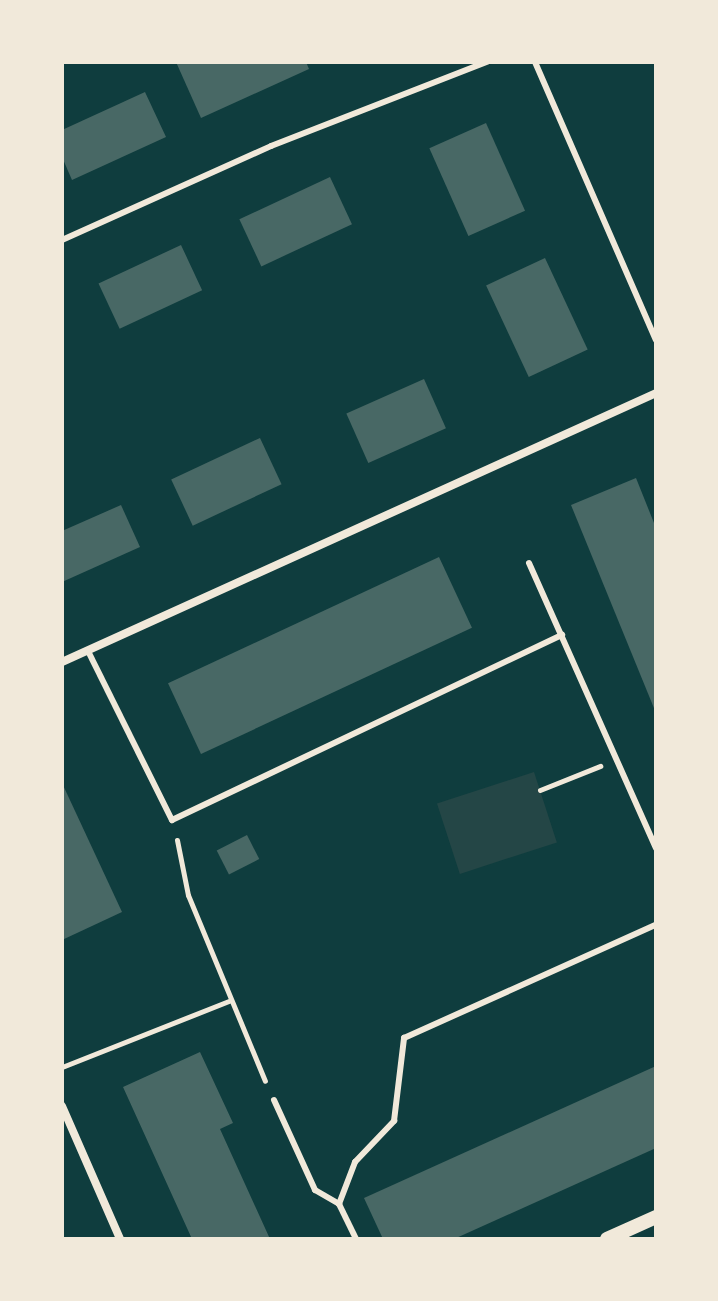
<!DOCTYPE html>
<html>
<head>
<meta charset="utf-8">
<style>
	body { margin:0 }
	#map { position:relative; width:718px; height:1301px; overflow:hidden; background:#0f3d3e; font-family:"Alegreya Sans",sans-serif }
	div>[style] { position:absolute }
	.green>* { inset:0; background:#244646; transform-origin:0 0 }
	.building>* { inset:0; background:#486865; transform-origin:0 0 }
	.path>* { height:5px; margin:-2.5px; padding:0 2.5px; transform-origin:2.5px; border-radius:2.5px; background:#f1e9da }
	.service>* { height:6px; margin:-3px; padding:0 3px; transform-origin:3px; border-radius:3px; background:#f1e9da }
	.minor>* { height:8px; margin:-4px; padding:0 4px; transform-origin:4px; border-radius:4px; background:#f1e9da }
	.tertiary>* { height:14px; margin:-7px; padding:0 7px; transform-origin:7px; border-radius:7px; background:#f1e9da }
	span { translate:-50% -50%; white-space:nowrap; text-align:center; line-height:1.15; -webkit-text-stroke:8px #f1e9da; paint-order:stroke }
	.frame { position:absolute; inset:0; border:64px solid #f1e9da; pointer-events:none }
</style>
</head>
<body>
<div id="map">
	<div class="green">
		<div style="left:534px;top:772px;width:74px;height:102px;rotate:72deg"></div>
	</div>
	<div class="building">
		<div style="clip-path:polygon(176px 62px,306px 62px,309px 69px,201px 118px)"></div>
		<div style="clip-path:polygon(145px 92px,166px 137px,72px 180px,62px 157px,62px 130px)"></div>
		<div style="left:486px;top:123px;width:96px;height:62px;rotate:66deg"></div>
		<div style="left:330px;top:177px;width:52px;height:100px;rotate:65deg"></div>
		<div style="left:181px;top:245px;width:50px;height:91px;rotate:65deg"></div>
		<div style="left:545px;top:258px;width:101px;height:65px;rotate:65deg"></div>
		<div style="left:424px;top:379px;width:54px;height:85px;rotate:66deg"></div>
		<div style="left:260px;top:438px;width:51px;height:98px;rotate:65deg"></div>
		<div style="clip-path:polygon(636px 478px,656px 528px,656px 713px,571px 505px)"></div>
		<div style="clip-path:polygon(121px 505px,140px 547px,62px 582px,62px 531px)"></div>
		<div style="left:439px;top:557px;width:78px;height:299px;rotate:65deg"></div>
		<div style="clip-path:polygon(62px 783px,122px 912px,62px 940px)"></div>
		<div style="left:247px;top:835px;width:27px;height:34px;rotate:63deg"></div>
		<div style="clip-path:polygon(200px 1052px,233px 1123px,220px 1129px,270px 1239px,192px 1239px,123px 1087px)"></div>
		<div style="clip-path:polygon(656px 1066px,656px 1148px,454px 1239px,383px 1239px,364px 1198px)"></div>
	</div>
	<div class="path">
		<div style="left:540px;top:790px;width:65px;rotate:-21.8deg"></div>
		<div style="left:177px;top:840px;width:56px;rotate:78.7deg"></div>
		<div style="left:188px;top:895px;width:201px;rotate:67.5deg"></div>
		<div style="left:62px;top:1067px;width:180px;rotate:-21.6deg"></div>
	</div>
	<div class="service">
		<div style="left:535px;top:62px;width:303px;rotate:66.5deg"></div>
		<div style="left:62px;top:240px;width:229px;rotate:-24.2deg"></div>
		<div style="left:271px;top:146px;width:232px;rotate:-21.3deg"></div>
		<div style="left:529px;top:563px;width:312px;rotate:66deg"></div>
		<div style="left:88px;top:651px;width:189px;rotate:63.6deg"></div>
		<div style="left:172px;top:820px;width:432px;rotate:-25.4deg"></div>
		<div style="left:274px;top:1100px;width:99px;rotate:65.5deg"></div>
		<div style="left:315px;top:1190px;width:28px;rotate:30deg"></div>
		<div style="left:339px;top:1204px;width:39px;rotate:64deg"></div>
		<div style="left:339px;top:1204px;width:45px;rotate:-69.1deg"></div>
		<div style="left:355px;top:1162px;width:57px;rotate:-46.4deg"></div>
		<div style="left:394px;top:1121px;width:84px;rotate:-83.1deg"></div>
		<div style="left:404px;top:1038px;width:276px;rotate:-24.2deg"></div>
	</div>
	<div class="minor">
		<div style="left:62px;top:662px;width:652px;rotate:-24.36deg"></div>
		<div style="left:62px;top:1106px;width:145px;rotate:66.4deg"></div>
	</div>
	<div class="tertiary">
		<div style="left:607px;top:1239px;width:54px;rotate:-24.2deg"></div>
	</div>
	<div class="frame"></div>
</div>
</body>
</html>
